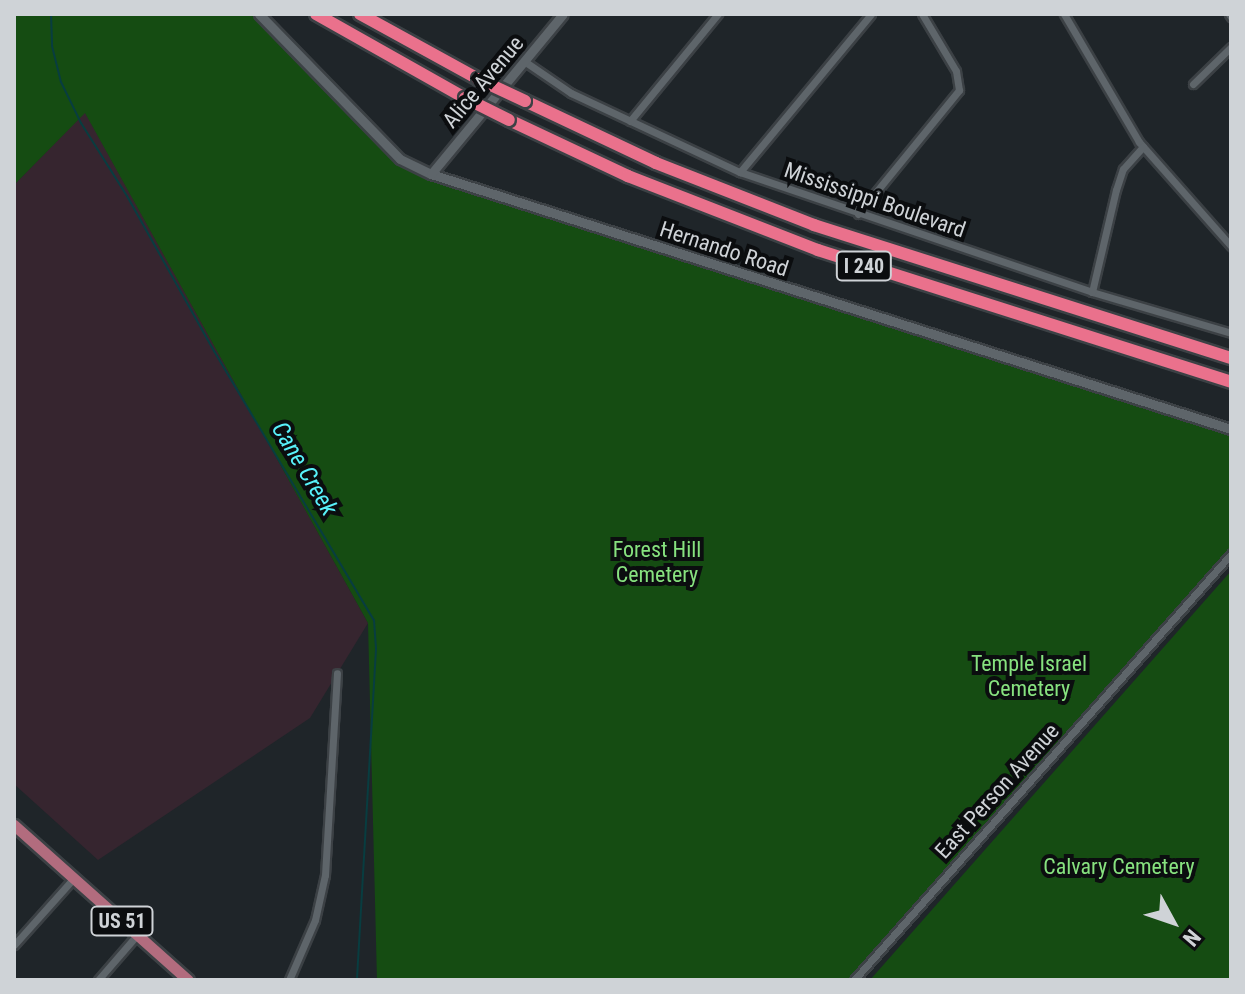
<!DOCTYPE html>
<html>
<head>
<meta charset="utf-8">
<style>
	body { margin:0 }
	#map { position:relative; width:1245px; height:994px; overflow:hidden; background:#1f2529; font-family:"Roboto Condensed",sans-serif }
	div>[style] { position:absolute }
	.industrial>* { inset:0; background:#36252f }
	.green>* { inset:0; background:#154c12 }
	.stream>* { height:2px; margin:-1px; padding:0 1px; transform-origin:1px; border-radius:1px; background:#083d40 }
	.roads { filter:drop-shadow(2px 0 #3c4145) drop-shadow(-2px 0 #3c4145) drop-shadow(0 2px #3c4145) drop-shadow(0 -2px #3c4145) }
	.minor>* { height:7px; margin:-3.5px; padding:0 3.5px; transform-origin:3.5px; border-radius:3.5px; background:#5e656a }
	.tertiary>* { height:9px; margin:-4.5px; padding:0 4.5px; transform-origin:4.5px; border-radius:4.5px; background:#5e656a }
	.primary>* { height:11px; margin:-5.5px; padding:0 5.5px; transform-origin:5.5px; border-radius:5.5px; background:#b26c7e }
	.motorway>* { height:12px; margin:-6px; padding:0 6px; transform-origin:6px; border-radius:6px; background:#ea718c }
	.bridges { filter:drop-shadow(2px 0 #3c4145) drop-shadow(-2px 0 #3c4145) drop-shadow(0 2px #3c4145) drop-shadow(0 -2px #3c4145) }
	.motorway-bridge>* { height:12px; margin:-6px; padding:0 6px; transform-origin:6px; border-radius:6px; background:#ea718c }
	span { translate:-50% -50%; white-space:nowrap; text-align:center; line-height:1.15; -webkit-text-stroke:8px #0b0d0f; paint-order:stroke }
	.shield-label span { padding:2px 6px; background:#0b0d0f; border:2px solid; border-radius:6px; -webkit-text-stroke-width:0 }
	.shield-label { font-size:20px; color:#cfd3d7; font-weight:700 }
	.street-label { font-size:22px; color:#cfd3d7 }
	.park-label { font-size:22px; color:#87e27f }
	.water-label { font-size:24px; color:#58f1f9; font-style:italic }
	.frame { position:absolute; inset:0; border:16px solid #cfd3d7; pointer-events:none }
	.north { position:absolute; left:1133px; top:882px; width:80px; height:80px; -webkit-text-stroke:6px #0b0d0f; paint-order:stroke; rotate:130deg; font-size:22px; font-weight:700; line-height:32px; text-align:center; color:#cfd3d7 }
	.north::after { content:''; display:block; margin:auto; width:28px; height:36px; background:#cfd3d7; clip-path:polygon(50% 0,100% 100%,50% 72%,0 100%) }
</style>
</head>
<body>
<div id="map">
	<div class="industrial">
		<div style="clip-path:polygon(85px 112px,368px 623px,310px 718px,98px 860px,14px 784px,14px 185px)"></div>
	</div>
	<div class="green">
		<div style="clip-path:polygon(14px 14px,252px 14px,410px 171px,1231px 435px,1231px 554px,848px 980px,377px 980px,368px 623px,85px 113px,14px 185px)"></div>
		<div style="clip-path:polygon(1231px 571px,1231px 980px,870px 980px)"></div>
	</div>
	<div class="stream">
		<div style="left:51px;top:14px;width:32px;rotate:88deg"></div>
		<div style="left:52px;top:46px;width:37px;rotate:76deg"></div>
		<div style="left:61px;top:82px;width:46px;rotate:64deg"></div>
		<div style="left:81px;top:123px;width:86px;rotate:57.8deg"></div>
		<div style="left:127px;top:196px;width:178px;rotate:60.7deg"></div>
		<div style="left:214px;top:351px;width:313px;rotate:59.3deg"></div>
		<div style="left:374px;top:620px;width:29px;rotate:86deg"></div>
		<div style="left:376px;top:649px;width:332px;rotate:93.3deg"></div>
	</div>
	<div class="roads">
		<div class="minor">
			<div style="left:1064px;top:14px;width:148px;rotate:59.6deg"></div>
			<div style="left:1139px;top:142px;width:139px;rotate:48.5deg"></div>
			<div style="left:1229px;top:14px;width:4px;rotate:56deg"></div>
			<div style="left:524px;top:61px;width:57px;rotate:34.2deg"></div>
			<div style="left:571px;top:93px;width:187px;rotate:25.1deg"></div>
			<div style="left:740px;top:172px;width:372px;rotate:18.8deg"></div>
			<div style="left:1092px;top:292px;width:145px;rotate:16.4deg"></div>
			<div style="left:1193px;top:84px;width:53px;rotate:-44.2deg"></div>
			<div style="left:630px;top:121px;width:139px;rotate:-50.6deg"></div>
			<div style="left:740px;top:172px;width:205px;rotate:-50.3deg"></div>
			<div style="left:858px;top:214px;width:160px;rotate:-50.8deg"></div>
			<div style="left:959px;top:90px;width:19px;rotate:-99deg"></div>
			<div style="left:956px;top:71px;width:66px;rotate:-120.8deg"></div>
			<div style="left:1092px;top:292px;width:105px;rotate:-76.8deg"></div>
			<div style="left:1116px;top:190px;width:22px;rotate:-72deg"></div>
			<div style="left:1123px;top:169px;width:30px;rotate:-48deg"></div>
			<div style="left:14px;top:945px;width:90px;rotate:-48.2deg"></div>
			<div style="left:98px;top:980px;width:60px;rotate:-49.1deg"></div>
			<div style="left:289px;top:980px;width:65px;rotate:-66.6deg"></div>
			<div style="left:315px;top:920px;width:46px;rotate:-77.5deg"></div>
			<div style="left:325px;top:875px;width:202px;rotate:-86.6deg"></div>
			<div style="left:854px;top:980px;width:569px;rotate:-48.49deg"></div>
		</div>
		<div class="tertiary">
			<div style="left:259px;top:14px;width:202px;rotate:45.8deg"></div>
			<div style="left:400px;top:159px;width:34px;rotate:26deg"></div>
			<div style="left:431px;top:174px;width:840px;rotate:17.68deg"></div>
			<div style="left:431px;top:174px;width:207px;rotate:-50.5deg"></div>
		</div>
		<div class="primary">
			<div style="left:14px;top:825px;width:233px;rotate:41.7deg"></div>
		</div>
		<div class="motorway">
			<div style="left:316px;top:14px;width:171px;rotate:29.4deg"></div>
			<div style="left:360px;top:14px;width:135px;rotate:28.8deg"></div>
			<div style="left:525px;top:101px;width:145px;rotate:25.3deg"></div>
			<div style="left:656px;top:163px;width:170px;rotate:21.4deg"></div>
			<div style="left:814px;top:225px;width:438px;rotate:17.7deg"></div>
			<div style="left:509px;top:120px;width:132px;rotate:25.2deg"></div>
			<div style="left:628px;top:176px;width:204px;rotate:21.3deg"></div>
			<div style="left:818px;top:250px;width:434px;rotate:17.7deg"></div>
		</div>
	</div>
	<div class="bridges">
		<div class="motorway-bridge">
			<div style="left:478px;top:79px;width:52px;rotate:25.1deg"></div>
			<div style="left:465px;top:98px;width:49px;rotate:26.6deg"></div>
		</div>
	</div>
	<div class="shield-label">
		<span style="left:864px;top:266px">I 240</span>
		<span style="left:122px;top:921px">US 51</span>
	</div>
	<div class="street-label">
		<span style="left:483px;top:82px;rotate:-50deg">Alice Avenue</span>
		<span style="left:875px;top:200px;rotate:19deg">Mississippi Boulevard</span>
		<span style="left:724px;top:249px;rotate:18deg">Hernando Road</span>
		<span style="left:997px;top:791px;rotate:-48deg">East Person Avenue</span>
	</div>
	<div class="park-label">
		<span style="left:657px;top:562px">Forest Hill<br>Cemetery</span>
		<span style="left:1029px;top:676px">Temple Israel<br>Cemetery</span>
		<span style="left:1119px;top:867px">Calvary Cemetery</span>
	</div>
	<div class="water-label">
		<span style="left:304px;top:469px;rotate:59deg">Cane Creek</span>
	</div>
	<div class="frame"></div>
	<div class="north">N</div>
</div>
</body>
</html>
